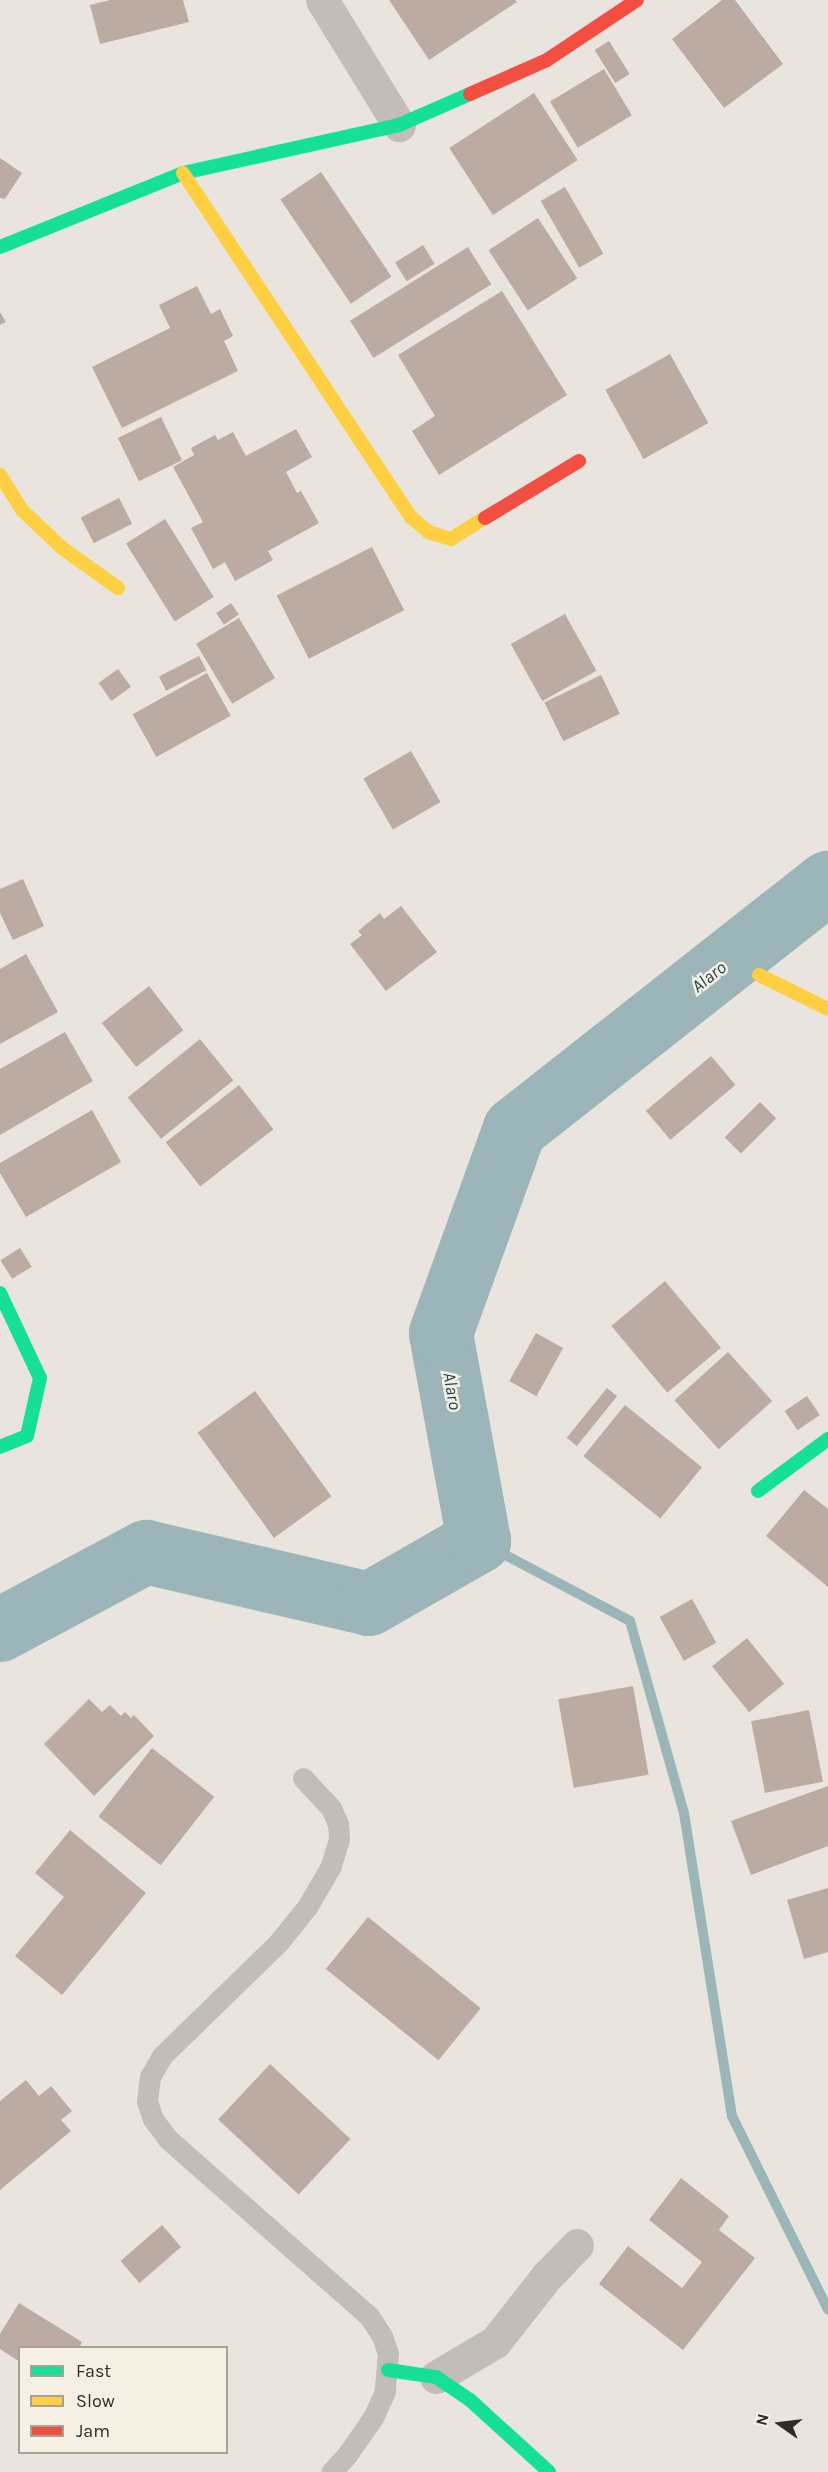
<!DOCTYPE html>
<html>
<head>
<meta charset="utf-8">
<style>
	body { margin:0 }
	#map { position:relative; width:828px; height:2472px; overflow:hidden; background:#e9e5de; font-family:Karla,sans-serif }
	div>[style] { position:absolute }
	.stream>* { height:10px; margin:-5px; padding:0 5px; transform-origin:5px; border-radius:5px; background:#9cb5b8 }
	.river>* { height:64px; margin:-32px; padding:0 32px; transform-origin:32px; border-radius:32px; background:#9cb5b8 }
	.building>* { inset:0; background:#bbaba2; transform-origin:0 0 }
	.lane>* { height:21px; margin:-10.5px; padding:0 10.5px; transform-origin:10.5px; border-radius:10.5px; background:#c2bdb7 }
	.street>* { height:33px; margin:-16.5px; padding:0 16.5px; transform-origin:16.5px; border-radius:16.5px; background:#c2bdb7 }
	.fast>* { height:14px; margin:-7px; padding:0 7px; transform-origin:7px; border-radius:7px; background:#16e098 }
	.slow>* { height:14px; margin:-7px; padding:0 7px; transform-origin:7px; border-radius:7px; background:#ffcf43 }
	.jam>* { height:14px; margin:-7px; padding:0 7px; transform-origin:7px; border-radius:7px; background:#f24e42 }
	span { translate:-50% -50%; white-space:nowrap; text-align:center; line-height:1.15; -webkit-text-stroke:5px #f6f0e4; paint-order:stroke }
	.water-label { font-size:18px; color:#21464e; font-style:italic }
	.legend { position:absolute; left:18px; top:2346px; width:210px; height:108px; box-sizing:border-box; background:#f6f0e4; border:2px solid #a7a198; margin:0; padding:8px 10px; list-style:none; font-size:18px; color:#312b26 }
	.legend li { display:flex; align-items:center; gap:12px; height:30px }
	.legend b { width:30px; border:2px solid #a7a198 }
	.north { position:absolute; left:750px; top:2394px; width:60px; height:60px; -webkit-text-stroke:4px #f6f0e4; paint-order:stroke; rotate:284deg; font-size:16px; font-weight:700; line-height:24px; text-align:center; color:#312b26 }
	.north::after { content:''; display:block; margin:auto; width:21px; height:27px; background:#312b26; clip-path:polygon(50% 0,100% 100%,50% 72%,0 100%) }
</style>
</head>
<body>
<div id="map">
	<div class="stream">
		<div style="left:479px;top:1541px;width:171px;rotate:27.9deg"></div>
		<div style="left:630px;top:1621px;width:199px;rotate:74.3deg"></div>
		<div style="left:684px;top:1813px;width:307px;rotate:81deg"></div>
		<div style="left:732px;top:2116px;width:216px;rotate:63.6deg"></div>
	</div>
	<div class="river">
		<div style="left:0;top:1630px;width:166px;rotate:-28.1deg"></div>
		<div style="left:146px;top:1552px;width:229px;rotate:13.1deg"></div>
		<div style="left:369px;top:1604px;width:127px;rotate:-29.8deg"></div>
		<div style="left:479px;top:1541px;width:211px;rotate:-100.4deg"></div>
		<div style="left:441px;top:1333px;width:217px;rotate:-70.1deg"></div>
		<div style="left:515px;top:1129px;width:398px;rotate:-38.2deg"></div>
	</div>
	<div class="building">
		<div style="clip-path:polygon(110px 0,183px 0,189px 22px,100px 44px,90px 5px)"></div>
		<div style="clip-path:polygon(389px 0,515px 0,517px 2px,429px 60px)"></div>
		<div style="clip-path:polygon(722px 0,735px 0,783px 64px,724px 108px,672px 39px)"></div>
		<div style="left:609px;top:41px;width:39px;height:17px;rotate:58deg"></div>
		<div style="left:604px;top:69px;width:54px;height:63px;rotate:59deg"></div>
		<div style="left:534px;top:93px;width:80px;height:101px;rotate:57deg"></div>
		<div style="clip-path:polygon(0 158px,22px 173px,5px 199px,0 198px)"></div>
		<div style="left:321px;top:172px;width:126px;height:49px;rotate:56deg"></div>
		<div style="left:565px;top:187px;width:77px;height:28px;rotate:60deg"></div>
		<div style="left:538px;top:218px;width:72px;height:59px;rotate:57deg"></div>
		<div style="left:423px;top:245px;width:22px;height:33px;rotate:58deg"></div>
		<div style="left:468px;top:247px;width:44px;height:139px;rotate:58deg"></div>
		<div style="clip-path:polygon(197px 286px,211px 314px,220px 309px,233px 336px,224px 341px,238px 371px,122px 428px,92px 367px,170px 328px,159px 305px)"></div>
		<div style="clip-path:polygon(502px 291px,567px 395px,439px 475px,412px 431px,435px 416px,398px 355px)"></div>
		<div style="clip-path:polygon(0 312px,6px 322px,0 325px)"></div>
		<div style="left:670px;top:354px;width:79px;height:74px;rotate:61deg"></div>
		<div style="left:161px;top:417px;width:48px;height:48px;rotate:64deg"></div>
		<div style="clip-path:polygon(296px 429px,312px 457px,286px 472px,297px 493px,301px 491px,319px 523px,268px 551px,273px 560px,235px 581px,225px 562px,213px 569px,191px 528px,203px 522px,173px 467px,194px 455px,191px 448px,215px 435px,218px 440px,233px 432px,246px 456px)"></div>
		<div style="left:119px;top:498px;width:29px;height:43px;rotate:63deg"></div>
		<div style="left:165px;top:519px;width:92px;height:46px;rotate:58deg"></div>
		<div style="left:372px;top:547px;width:71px;height:107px;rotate:63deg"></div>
		<div style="left:231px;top:603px;width:14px;height:18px;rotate:56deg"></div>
		<div style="left:565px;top:614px;width:65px;height:62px;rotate:61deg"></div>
		<div style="left:239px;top:618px;width:70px;height:50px;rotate:59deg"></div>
		<div style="left:199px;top:656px;width:16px;height:45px;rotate:63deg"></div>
		<div style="left:118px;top:669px;width:22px;height:24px;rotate:54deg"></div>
		<div style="left:207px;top:673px;width:49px;height:85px;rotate:61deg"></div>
		<div style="left:601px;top:675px;width:43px;height:63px;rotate:64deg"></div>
		<div style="left:411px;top:751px;width:59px;height:55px;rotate:60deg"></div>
		<div style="clip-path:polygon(23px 879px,44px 926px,13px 940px,0 913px,0 889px)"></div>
		<div style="clip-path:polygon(401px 906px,437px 952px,386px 991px,350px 944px,362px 935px,358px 931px,380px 913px,384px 919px)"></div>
		<div style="clip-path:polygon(26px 954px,58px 1012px,0 1044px,0 969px)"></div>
		<div style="left:149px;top:986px;width:56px;height:60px;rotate:52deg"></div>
		<div style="clip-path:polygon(65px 1032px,93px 1081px,0 1135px,0 1069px)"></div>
		<div style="left:200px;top:1039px;width:53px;height:93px;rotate:51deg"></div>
		<div style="left:711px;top:1056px;width:38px;height:85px;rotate:50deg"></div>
		<div style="left:239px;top:1085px;width:56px;height:93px;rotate:52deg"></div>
		<div style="left:760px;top:1102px;width:23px;height:50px;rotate:45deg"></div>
		<div style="clip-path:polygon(92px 1110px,121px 1162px,26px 1217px,0 1173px,0 1163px)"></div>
		<div style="left:20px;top:1248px;width:22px;height:23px;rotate:58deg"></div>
		<div style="left:665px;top:1281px;width:87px;height:70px;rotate:50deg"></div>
		<div style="left:536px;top:1333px;width:31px;height:55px;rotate:29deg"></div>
		<div style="left:728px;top:1352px;width:66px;height:72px;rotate:48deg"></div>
		<div style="left:607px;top:1388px;width:13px;height:64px;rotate:39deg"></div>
		<div style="left:255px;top:1391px;width:130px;height:71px;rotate:54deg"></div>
		<div style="left:807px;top:1396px;width:23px;height:27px;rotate:56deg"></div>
		<div style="left:625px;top:1405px;width:99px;height:66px;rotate:39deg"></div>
		<div style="clip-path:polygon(804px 1490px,828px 1509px,828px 1587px,766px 1536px)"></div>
		<div style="left:692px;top:1599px;width:50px;height:37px;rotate:61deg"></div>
		<div style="left:747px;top:1638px;width:59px;height:45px;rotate:51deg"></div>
		<div style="left:633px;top:1686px;width:90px;height:76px;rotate:80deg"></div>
		<div style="clip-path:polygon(89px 1699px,102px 1712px,110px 1705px,121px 1716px,125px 1712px,131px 1718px,134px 1715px,154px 1736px,94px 1796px,44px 1744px)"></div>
		<div style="left:809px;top:1710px;width:73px;height:59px;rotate:79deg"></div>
		<div style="left:152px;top:1748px;width:79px;height:87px;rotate:38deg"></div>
		<div style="clip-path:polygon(828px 1786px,828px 1846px,751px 1875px,731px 1821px)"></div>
		<div style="clip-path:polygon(70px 1830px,146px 1893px,62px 1995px,15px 1956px,64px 1897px,35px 1873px)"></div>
		<div style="clip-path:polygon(828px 1888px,828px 1952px,804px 1959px,787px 1900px)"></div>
		<div style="left:368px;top:1917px;width:145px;height:67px;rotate:39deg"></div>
		<div style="left:270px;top:2064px;width:110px;height:76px;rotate:43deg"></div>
		<div style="clip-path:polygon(26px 2080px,39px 2096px,51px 2086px,72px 2111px,61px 2120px,71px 2131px,0 2190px,0 2101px)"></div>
		<div style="clip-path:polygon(681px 2178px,729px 2216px,719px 2230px,755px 2258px,683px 2350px,599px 2284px,628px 2246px,682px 2288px,702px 2262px,649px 2220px)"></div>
		<div style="left:162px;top:2225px;width:29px;height:55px;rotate:49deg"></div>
		<div style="clip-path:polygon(19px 2303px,82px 2342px,79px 2348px,20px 2348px,20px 2362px,0 2349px,0 2334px)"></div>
	</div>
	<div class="lane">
		<div style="left:303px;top:1778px;width:41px;rotate:47deg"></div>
		<div style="left:331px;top:1808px;width:17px;rotate:66deg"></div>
		<div style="left:338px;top:1824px;width:15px;rotate:86deg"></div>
		<div style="left:339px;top:1839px;width:28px;rotate:107deg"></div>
		<div style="left:331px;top:1866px;width:48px;rotate:120.3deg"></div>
		<div style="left:307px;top:1907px;width:46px;rotate:128.9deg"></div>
		<div style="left:278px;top:1943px;width:162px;rotate:135.8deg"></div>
		<div style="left:162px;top:2056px;width:24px;rotate:120deg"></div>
		<div style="left:150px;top:2077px;width:24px;rotate:97deg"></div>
		<div style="left:147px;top:2101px;width:19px;rotate:72deg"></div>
		<div style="left:153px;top:2119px;width:25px;rotate:53deg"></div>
		<div style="left:168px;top:2139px;width:268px;rotate:41.4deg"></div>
		<div style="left:369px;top:2316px;width:24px;rotate:57deg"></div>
		<div style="left:382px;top:2336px;width:18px;rotate:71deg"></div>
		<div style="left:388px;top:2353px;width:38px;rotate:95deg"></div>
		<div style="left:385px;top:2391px;width:27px;rotate:114deg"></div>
		<div style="left:374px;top:2416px;width:47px;rotate:124.7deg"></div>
		<div style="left:347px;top:2455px;width:23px;rotate:133deg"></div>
	</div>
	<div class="street">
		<div style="left:322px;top:0;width:147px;rotate:58.4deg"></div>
		<div style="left:436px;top:2377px;width:69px;rotate:-30.7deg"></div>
		<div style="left:495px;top:2342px;width:84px;rotate:-51.8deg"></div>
		<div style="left:547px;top:2276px;width:43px;rotate:-45.9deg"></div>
	</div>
	<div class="fast">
		<div style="left:0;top:247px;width:197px;rotate:-22deg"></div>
		<div style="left:183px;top:173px;width:221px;rotate:-12.5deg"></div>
		<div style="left:399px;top:125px;width:77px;rotate:-23.6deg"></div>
		<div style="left:0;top:1293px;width:94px;rotate:64.8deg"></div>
		<div style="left:40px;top:1378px;width:59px;rotate:102.6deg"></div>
		<div style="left:27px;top:1436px;width:29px;rotate:158deg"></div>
		<div style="left:758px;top:1491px;width:87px;rotate:-36.6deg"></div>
		<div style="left:388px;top:2370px;width:49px;rotate:8.3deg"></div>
		<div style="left:436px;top:2377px;width:41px;rotate:34.1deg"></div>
		<div style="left:470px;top:2400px;width:107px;rotate:42.3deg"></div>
	</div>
	<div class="slow">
		<div style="left:183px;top:173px;width:413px;rotate:56.5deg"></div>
		<div style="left:411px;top:517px;width:23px;rotate:41deg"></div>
		<div style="left:428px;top:532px;width:24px;rotate:17deg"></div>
		<div style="left:451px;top:539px;width:40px;rotate:-32deg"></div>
		<div style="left:0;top:475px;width:41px;rotate:57.8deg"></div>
		<div style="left:22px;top:510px;width:55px;rotate:43.5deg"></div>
		<div style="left:62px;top:548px;width:69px;rotate:35.5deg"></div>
		<div style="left:759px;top:975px;width:77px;rotate:26.2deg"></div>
	</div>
	<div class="jam">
		<div style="left:470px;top:94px;width:84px;rotate:-23.8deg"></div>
		<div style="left:547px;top:60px;width:108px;rotate:-33.7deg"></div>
		<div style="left:485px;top:518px;width:110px;rotate:-31.2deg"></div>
	</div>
	<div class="water-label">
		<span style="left:709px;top:977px;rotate:-38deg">Alaro</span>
		<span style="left:452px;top:1391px;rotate:80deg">Alaro</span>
	</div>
	<ul class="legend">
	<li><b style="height:8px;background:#16e098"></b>Fast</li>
	<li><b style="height:8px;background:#ffcf43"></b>Slow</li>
	<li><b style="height:8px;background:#f24e42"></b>Jam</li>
	</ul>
	<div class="north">N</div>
</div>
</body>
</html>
